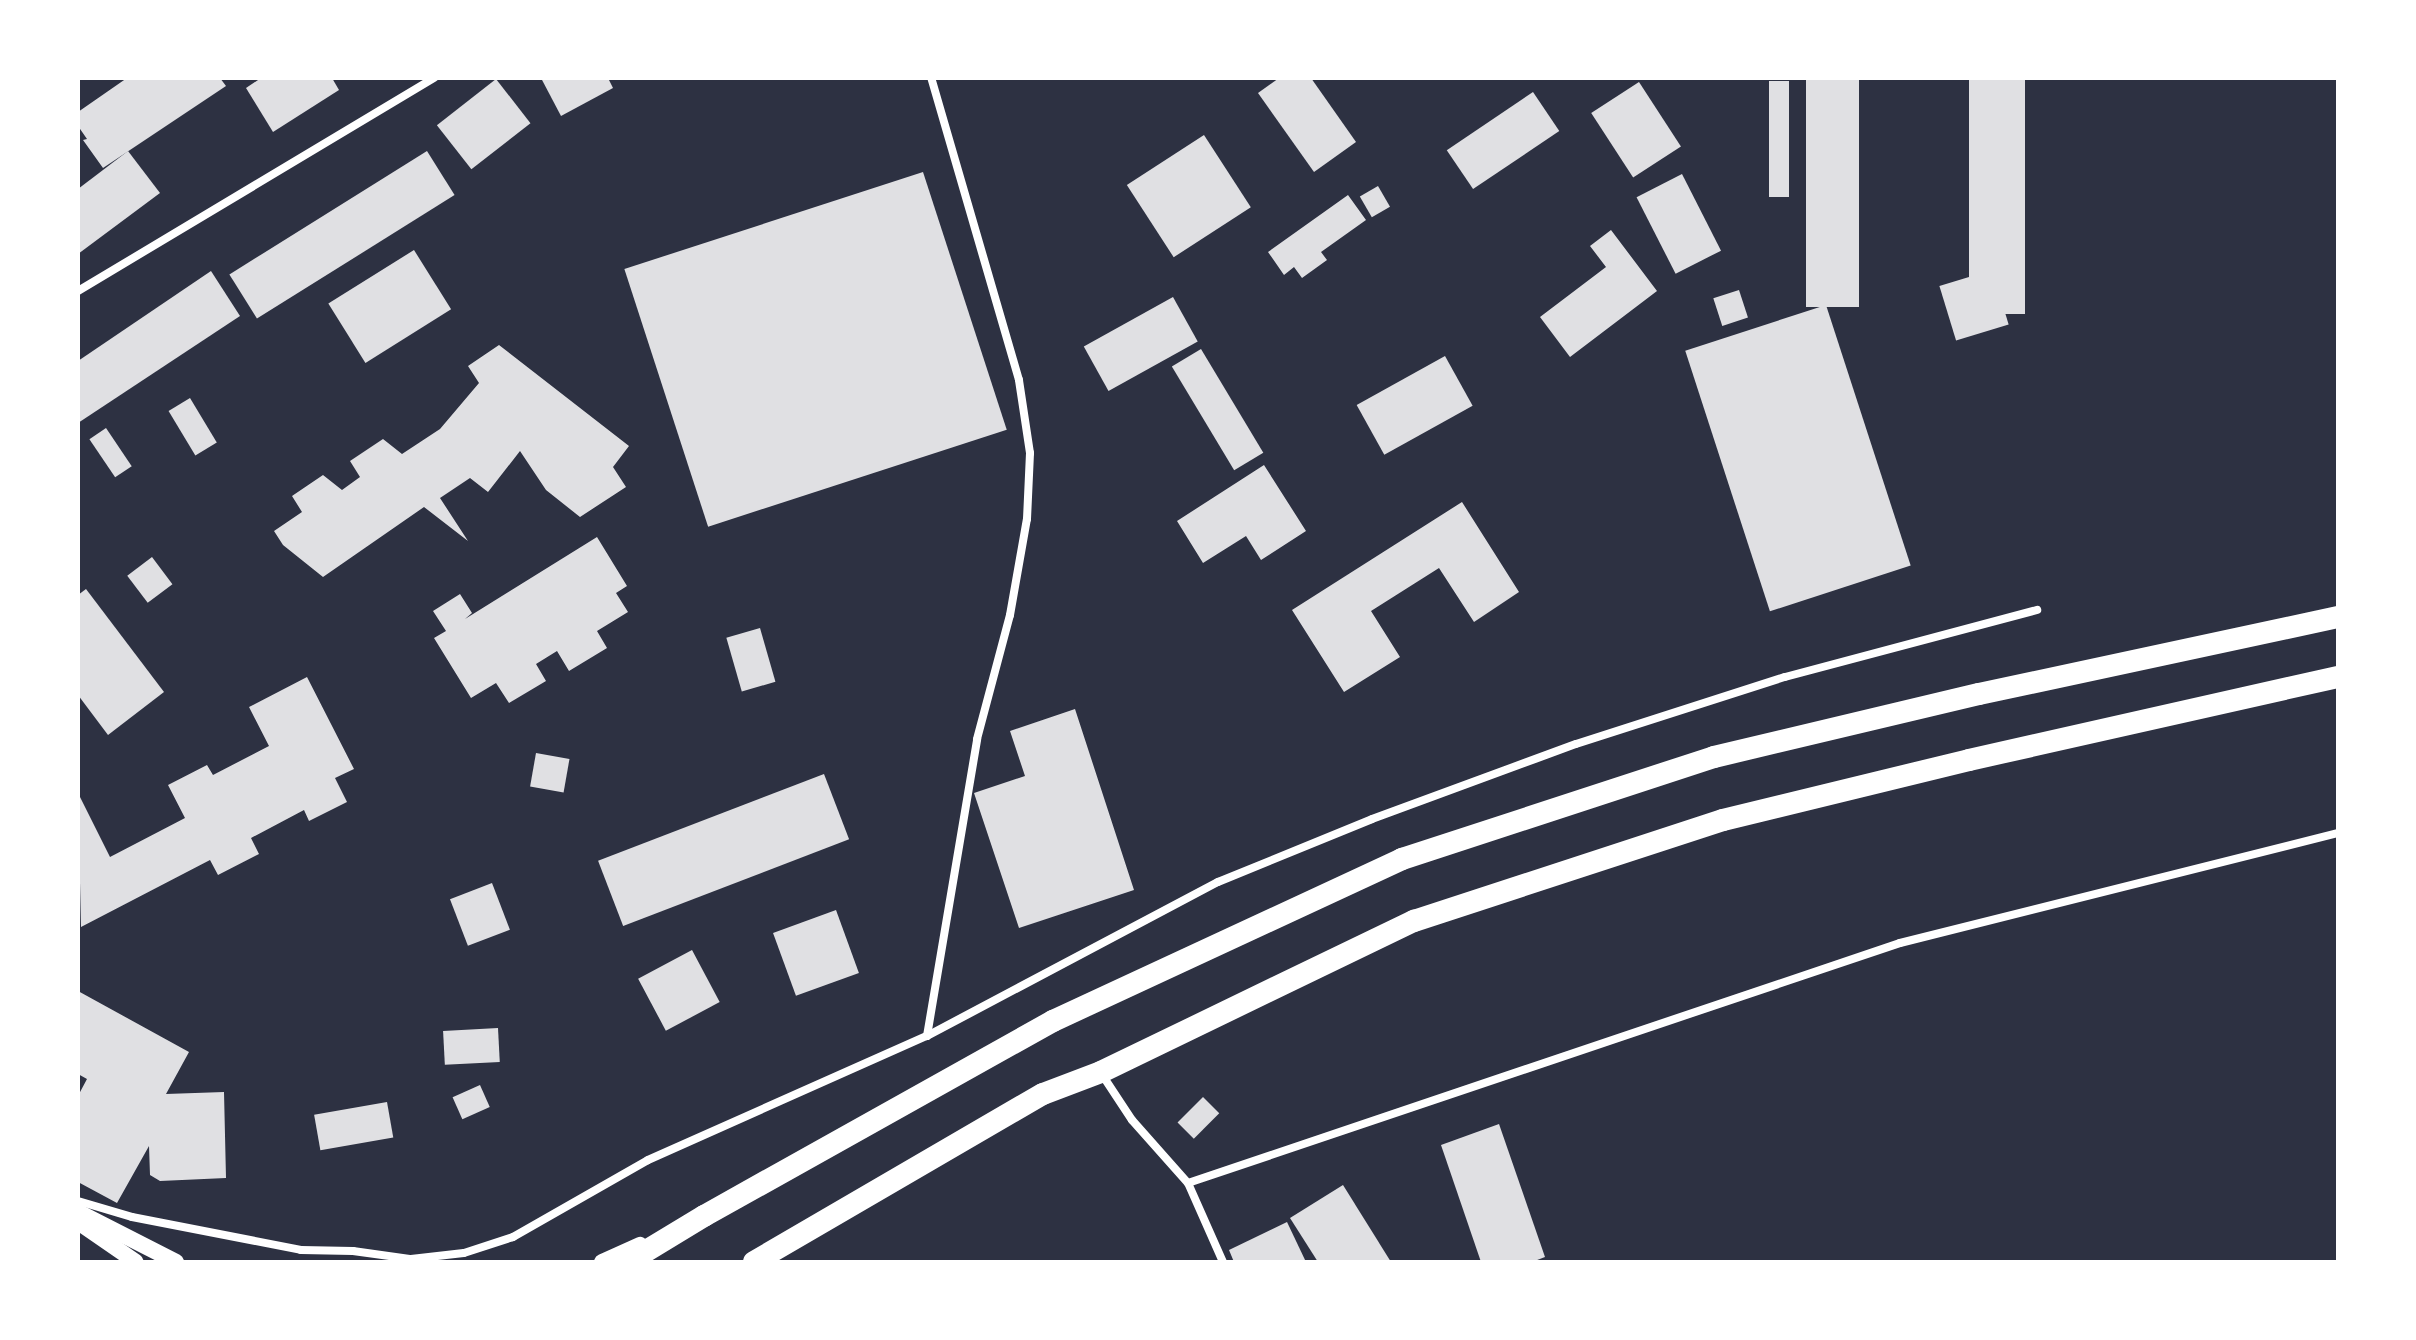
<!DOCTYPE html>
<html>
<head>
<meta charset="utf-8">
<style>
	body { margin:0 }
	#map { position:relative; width:2416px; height:1340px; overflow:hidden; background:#2d3142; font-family:Arial,sans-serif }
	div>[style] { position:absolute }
	.building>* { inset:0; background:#e0e0e3; transform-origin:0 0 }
	.minor>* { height:8px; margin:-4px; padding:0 4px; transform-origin:4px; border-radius:4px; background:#fff }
	.secondary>* { height:16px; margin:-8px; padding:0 8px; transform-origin:8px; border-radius:8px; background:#fff }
	.trunk>* { height:22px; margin:-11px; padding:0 11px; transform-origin:11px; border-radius:11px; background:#fff }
	span { translate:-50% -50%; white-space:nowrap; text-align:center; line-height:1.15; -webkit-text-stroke:7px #fff; paint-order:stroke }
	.frame { position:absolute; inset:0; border:80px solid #fff; pointer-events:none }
</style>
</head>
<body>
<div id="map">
	<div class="building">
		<div style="clip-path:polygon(127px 78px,220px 78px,226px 86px,103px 168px,83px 140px,87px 139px,78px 126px,78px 112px)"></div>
		<div style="clip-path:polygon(261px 78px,332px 78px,339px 90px,273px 132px,246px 88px)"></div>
		<div style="clip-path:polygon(541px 78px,608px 78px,613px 88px,561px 116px)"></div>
		<div style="clip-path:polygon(1279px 78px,1311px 78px,1356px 142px,1314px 172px,1258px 93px)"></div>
		<div style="left:1806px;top:78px;width:53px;height:229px"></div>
		<div style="left:1969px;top:78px;width:56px;height:236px"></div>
		<div style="left:496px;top:79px;width:56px;height:75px;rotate:52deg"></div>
		<div style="left:1769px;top:81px;width:20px;height:116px"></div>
		<div style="left:1639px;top:82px;width:77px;height:57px;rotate:57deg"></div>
		<div style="left:1533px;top:92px;width:47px;height:104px;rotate:56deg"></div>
		<div style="left:1204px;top:135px;width:86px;height:92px;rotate:57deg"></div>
		<div style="clip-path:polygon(128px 151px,160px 193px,78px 254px,78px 189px)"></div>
		<div style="left:427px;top:151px;width:52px;height:233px;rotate:58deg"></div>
		<div style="left:923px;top:172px;width:271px;height:314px;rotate:72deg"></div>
		<div style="left:1682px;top:174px;width:86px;height:51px;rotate:63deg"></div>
		<div style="left:1378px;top:186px;width:24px;height:21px;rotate:60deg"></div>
		<div style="clip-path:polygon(1348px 195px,1366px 220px,1321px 252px,1327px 260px,1302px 278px,1294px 267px,1284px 275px,1268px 252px)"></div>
		<div style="clip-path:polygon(1611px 230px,1657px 291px,1570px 357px,1540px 317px,1606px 267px,1590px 246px)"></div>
		<div style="left:414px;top:250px;width:70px;height:101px;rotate:58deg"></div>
		<div style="left:1817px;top:256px;width:31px;height:39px;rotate:2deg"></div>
		<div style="left:1992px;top:270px;width:57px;height:55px;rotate:73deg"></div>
		<div style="clip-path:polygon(211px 271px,240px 316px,78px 423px,78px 361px)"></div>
		<div style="left:1739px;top:290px;width:29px;height:27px;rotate:72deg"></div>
		<div style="left:1173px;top:297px;width:51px;height:102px;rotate:61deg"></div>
		<div style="left:1826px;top:305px;width:274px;height:148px;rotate:72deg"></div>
		<div style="clip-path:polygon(499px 345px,629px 446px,613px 467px,626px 487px,580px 517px,546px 490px,520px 451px,488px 492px,470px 478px,440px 498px,468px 541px,424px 507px,323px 577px,283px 545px,274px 531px,302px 512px,292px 496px,323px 475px,342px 490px,360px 477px,350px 461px,383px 439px,402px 454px,440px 429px,479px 383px,468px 366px)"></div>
		<div style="left:1201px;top:349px;width:121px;height:34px;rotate:59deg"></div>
		<div style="left:1445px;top:356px;width:57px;height:101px;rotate:61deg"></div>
		<div style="left:190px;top:398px;width:52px;height:25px;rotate:59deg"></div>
		<div style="left:106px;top:428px;width:46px;height:20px;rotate:56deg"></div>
		<div style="clip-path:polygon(1264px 465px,1306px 531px,1261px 560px,1246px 536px,1203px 563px,1177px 521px)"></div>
		<div style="clip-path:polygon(1462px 502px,1519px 592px,1474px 622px,1439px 568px,1371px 611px,1400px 657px,1344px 692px,1292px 610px)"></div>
		<div style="clip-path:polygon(597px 537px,627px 586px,616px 593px,628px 612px,597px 631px,607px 648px,569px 671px,557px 651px,536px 664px,546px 681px,509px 703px,496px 683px,471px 698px,434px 638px,446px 631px,433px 611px,460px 594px,472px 613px,465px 619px)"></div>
		<div style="left:152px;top:557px;width:34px;height:31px;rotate:53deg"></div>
		<div style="clip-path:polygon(86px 589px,164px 692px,108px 735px,78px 695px,78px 595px)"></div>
		<div style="left:760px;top:628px;width:56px;height:35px;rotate:74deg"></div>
		<div style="clip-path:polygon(307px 677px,354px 769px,335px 778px,347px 802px,309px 821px,304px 810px,251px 838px,259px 854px,218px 875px,210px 860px,81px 927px,78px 793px,110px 857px,185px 818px,168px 785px,207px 765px,213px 775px,269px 746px,249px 707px)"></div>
		<div style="clip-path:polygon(1075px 709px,1134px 890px,1019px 928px,974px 793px,1025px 776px,1010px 731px)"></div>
		<div style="left:536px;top:753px;width:34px;height:34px;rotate:10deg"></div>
		<div style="left:824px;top:774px;width:70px;height:242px;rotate:69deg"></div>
		<div style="left:492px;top:883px;width:50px;height:45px;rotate:69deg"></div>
		<div style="left:836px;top:910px;width:67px;height:67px;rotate:70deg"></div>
		<div style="left:692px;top:950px;width:59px;height:61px;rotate:62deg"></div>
		<div style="clip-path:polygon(78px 991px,189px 1052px,166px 1094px,224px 1092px,226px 1178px,160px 1181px,150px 1175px,149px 1146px,117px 1203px,78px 1182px,79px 1094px,87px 1079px,78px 1074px)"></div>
		<div style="left:498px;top:1028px;width:34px;height:55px;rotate:87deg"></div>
		<div style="left:480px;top:1085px;width:24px;height:30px;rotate:66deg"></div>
		<div style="left:1203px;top:1097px;width:23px;height:36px;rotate:45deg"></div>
		<div style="left:387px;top:1102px;width:36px;height:74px;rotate:80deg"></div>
		<div style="clip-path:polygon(1499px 1124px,1545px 1257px,1532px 1262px,1481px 1262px,1441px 1145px)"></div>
		<div style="clip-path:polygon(1343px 1185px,1391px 1262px,1318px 1262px,1290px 1218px)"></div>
		<div style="clip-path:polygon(1287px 1222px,1306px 1262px,1234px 1262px,1229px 1250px)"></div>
	</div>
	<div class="minor">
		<div style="left:78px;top:291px;width:415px;rotate:-30.9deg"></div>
		<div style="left:927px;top:1036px;width:301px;rotate:-80.4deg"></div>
		<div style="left:977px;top:739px;width:128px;rotate:-75.1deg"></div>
		<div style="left:1010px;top:615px;width:97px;rotate:-80deg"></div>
		<div style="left:1027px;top:519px;width:66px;rotate:-87.4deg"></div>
		<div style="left:1030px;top:453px;width:74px;rotate:-98.6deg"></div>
		<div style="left:1019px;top:380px;width:315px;rotate:-106.2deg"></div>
		<div style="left:1101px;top:1073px;width:56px;rotate:56.6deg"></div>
		<div style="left:1132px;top:1120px;width:84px;rotate:48.4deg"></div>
		<div style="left:1188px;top:1183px;width:86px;rotate:66.1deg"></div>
		<div style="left:1188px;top:1183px;width:751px;rotate:-18.63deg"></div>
		<div style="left:1900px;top:943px;width:452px;rotate:-14.1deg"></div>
		<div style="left:78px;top:1201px;width:56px;rotate:16.5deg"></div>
		<div style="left:132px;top:1217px;width:172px;rotate:11deg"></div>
		<div style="left:301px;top:1250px;width:52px;rotate:1.1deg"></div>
		<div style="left:353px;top:1251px;width:59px;rotate:7.9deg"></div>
		<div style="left:411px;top:1259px;width:53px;rotate:-6.5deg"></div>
		<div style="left:464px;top:1253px;width:52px;rotate:-18.1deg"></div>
		<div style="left:513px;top:1237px;width:155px;rotate:-29.7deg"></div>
		<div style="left:648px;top:1160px;width:305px;rotate:-24deg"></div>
		<div style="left:927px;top:1036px;width:329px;rotate:-27.9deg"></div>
		<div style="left:1218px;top:882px;width:166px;rotate:-22.2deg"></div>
		<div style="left:1372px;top:819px;width:217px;rotate:-20.2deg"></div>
		<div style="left:1576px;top:744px;width:219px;rotate:-17.8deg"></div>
		<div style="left:1785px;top:677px;width:261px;rotate:-14.9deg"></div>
	</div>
	<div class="secondary">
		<div style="left:78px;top:1212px;width:110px;rotate:27deg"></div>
		<div style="left:78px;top:1222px;width:70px;rotate:34.6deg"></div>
		<div style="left:602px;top:1262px;width:42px;rotate:-24.1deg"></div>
	</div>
	<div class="trunk">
		<div style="left:628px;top:1262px;width:89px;rotate:-31.2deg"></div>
		<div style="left:704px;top:1216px;width:400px;rotate:-29.2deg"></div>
		<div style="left:1053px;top:1021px;width:385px;rotate:-24.9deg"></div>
		<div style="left:1402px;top:859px;width:328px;rotate:-18.1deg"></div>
		<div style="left:1714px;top:757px;width:272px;rotate:-13.4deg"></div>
		<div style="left:1979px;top:694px;width:367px;rotate:-12.1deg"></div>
		<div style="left:754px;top:1262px;width:334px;rotate:-30.2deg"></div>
		<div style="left:1043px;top:1094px;width:62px;rotate:-20.8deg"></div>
		<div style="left:1101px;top:1072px;width:348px;rotate:-25.8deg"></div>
		<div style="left:1414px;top:921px;width:325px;rotate:-18.1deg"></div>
		<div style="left:1723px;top:820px;width:253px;rotate:-13.7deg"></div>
		<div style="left:1969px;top:760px;width:378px;rotate:-12.7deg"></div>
	</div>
	<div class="frame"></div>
</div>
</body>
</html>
